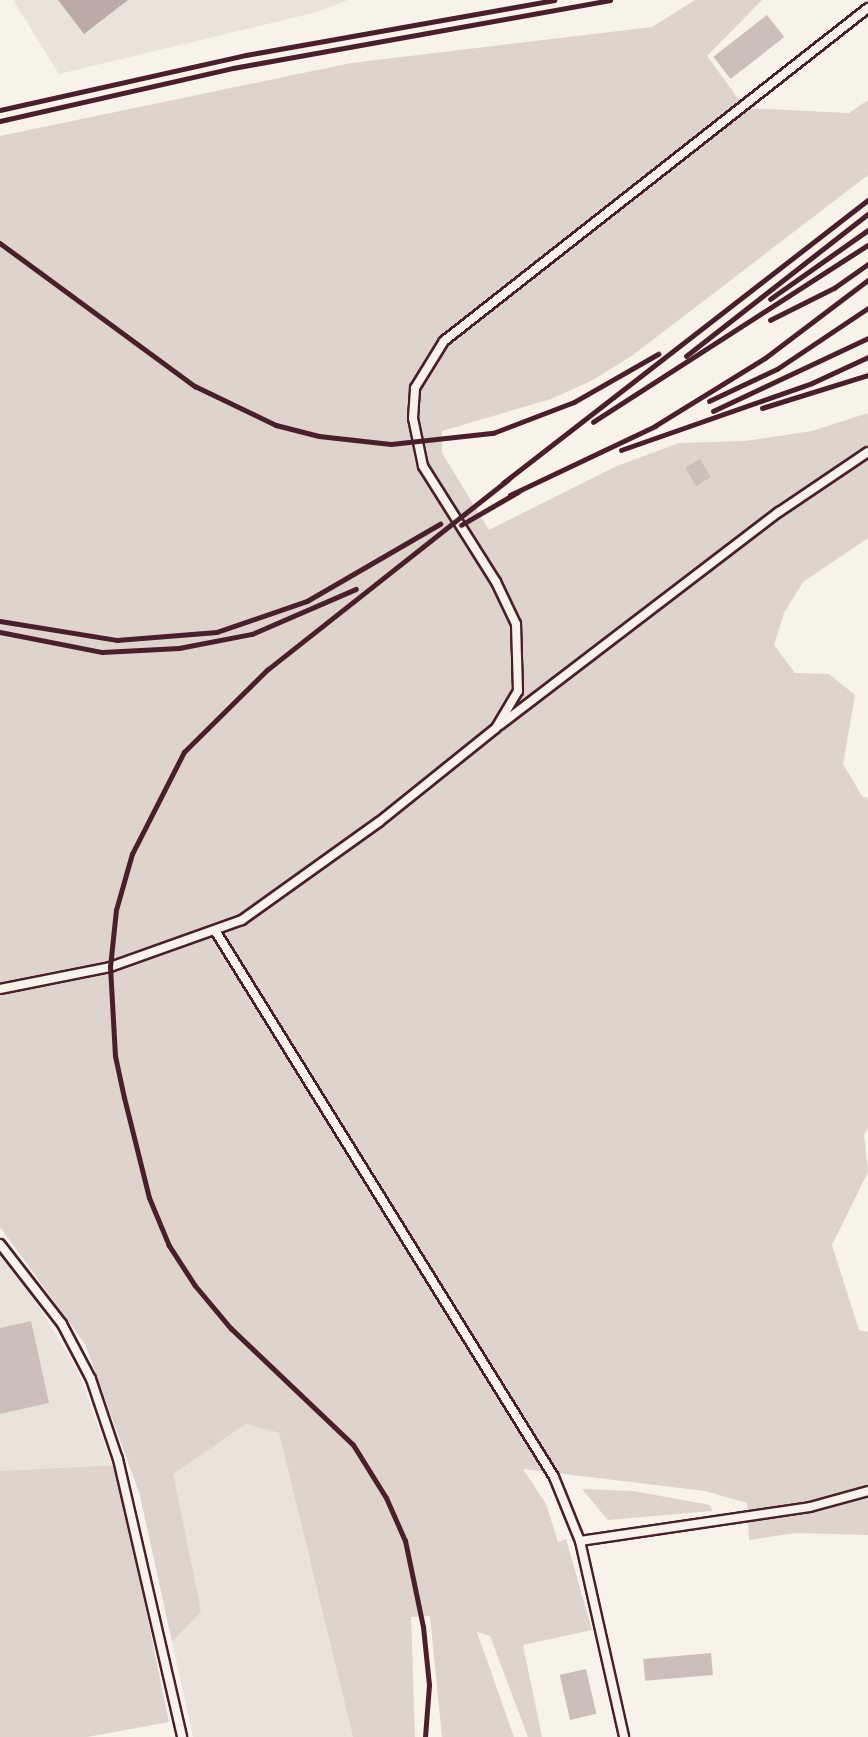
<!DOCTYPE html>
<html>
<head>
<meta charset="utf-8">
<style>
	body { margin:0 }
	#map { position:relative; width:868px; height:1737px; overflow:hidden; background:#f7f3e8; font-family:Itim,sans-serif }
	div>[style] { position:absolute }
	.built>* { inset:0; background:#eae3da }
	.green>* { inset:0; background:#ded4cc }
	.water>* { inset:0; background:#bcaaa7 }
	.building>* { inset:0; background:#ccbfb9; transform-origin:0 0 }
	.roads { filter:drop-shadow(2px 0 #4a1f2b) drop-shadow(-2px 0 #4a1f2b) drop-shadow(0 2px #4a1f2b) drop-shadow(0 -2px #4a1f2b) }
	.lane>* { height:8px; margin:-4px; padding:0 4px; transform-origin:4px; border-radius:4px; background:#f7f3e8 }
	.rail>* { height:4.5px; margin:-2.25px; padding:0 2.25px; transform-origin:2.25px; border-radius:2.25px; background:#4a1f2b }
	span { translate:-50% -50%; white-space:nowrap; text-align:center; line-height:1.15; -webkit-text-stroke:6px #f7f3e8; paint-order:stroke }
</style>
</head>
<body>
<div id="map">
	<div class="built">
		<div style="clip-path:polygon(13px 0,348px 0,317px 12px,59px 74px)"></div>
		<div style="clip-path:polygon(0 1256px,38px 1305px,78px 1371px,112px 1465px,0 1471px)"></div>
		<div style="clip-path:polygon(246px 1424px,279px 1433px,353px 1737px,193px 1737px,140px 1495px)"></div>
	</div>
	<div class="green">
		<div style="clip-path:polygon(695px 0,762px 0,707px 56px,745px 108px,849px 113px,868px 100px,868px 175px,633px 355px,593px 380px,551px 399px,442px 431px,442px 453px,489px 530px,617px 466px,679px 443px,745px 441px,812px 431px,868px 413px,868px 538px,803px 582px,784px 613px,774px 645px,795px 673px,829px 674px,855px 695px,843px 764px,862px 796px,868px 799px,868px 1129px,864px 1134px,868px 1172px,832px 1245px,859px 1330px,868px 1332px,868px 1535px,796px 1533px,749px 1540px,747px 1503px,705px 1491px,523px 1469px,546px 1504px,558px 1542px,566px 1539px,592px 1630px,523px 1645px,542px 1737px,528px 1737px,490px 1636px,477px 1632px,514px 1737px,442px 1737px,430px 1616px,411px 1617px,415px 1737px,353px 1737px,279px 1433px,246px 1424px,173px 1474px,201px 1611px,172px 1642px,140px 1495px,85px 1344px,0 1227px,0 136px,351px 63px,652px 27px)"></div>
		<div style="clip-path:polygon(116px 1465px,169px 1722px,87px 1737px,0 1737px,0 1471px)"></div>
		<div style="clip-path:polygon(582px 1489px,633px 1491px,710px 1505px,712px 1511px,608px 1520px)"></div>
	</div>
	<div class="water">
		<div style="clip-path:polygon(58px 0,128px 0,84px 34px)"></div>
	</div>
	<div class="building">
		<div style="left:767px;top:15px;width:28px;height:68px;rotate:52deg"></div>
		<div style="left:700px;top:459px;width:21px;height:17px;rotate:59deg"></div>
		<div style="clip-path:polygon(31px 1321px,49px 1403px,0 1414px,0 1328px)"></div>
		<div style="left:711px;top:1653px;width:22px;height:68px;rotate:85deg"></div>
		<div style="left:586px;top:1669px;width:46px;height:27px;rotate:77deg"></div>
	</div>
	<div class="roads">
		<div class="lane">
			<div style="left:500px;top:725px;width:351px;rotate:-37.4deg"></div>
			<div style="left:779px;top:512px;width:107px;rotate:-34deg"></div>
			<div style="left:216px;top:932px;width:641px;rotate:58.19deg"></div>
			<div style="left:554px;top:1477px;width:69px;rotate:67.9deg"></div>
			<div style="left:580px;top:1541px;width:201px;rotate:77.3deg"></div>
			<div style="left:0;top:989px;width:112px;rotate:-11.3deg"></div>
			<div style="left:110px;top:967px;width:140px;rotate:-19.6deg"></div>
			<div style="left:242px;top:920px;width:168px;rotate:-35.6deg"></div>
			<div style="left:379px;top:822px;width:150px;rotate:-38.8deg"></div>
			<div style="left:496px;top:728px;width:43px;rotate:-59.3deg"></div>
			<div style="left:518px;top:691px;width:67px;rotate:-91.7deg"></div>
			<div style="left:516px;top:624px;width:47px;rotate:-115.5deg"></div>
			<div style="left:496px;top:582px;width:137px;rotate:-122.2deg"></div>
			<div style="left:423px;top:466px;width:49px;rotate:-101.8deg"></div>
			<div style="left:413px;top:418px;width:30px;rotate:-86deg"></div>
			<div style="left:415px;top:388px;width:55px;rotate:-58.3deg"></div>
			<div style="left:444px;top:341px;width:539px;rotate:-38.15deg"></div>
			<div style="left:0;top:1244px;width:101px;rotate:52.2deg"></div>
			<div style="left:62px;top:1324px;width:62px;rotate:62.2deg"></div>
			<div style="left:91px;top:1379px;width:84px;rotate:71.4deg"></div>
			<div style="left:118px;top:1459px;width:285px;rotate:77deg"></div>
			<div style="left:580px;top:1541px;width:232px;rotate:-8.4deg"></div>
			<div style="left:810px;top:1507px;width:60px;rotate:-15.4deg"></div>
		</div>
	</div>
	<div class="rail">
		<div style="left:0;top:110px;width:252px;rotate:-12.6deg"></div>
		<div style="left:246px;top:55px;width:313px;rotate:-10.1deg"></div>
		<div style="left:0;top:121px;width:239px;rotate:-12.8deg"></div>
		<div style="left:233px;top:68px;width:383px;rotate:-10.2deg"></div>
		<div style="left:0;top:243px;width:242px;rotate:36.3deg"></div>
		<div style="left:195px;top:386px;width:90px;rotate:25.7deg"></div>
		<div style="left:276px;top:425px;width:44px;rotate:14.3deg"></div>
		<div style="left:319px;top:436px;width:72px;rotate:6.3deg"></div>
		<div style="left:391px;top:444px;width:103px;rotate:-6.2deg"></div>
		<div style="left:493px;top:433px;width:87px;rotate:-20.9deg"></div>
		<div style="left:574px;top:402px;width:97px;rotate:-29.7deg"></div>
		<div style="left:770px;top:299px;width:120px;rotate:-35.1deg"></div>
		<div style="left:770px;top:320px;width:72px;rotate:-26.6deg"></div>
		<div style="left:834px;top:288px;width:42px;rotate:-35.2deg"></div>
		<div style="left:686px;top:356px;width:231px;rotate:-38deg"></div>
		<div style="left:709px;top:401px;width:75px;rotate:-25.2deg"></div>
		<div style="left:777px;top:369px;width:110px;rotate:-33.8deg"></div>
		<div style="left:762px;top:408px;width:111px;rotate:-17.3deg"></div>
		<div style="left:713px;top:411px;width:171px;rotate:-25.2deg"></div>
		<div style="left:593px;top:422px;width:327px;rotate:-32.8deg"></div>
		<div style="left:621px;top:450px;width:202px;rotate:-19.3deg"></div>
		<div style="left:812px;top:383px;width:62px;rotate:-24.9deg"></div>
		<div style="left:503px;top:483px;width:462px;rotate:-37.8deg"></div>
		<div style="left:510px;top:495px;width:161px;rotate:-25.4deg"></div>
		<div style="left:655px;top:426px;width:129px;rotate:-31.7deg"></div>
		<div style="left:765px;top:358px;width:129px;rotate:-37.1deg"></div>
		<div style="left:461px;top:525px;width:66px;rotate:-30.1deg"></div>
		<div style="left:0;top:621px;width:119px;rotate:9.2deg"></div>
		<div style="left:117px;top:640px;width:100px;rotate:-4.6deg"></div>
		<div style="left:217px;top:632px;width:95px;rotate:-19deg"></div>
		<div style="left:307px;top:601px;width:154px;rotate:-30.1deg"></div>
		<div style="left:0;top:632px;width:104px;rotate:11.1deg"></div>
		<div style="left:102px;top:652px;width:77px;rotate:-3deg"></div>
		<div style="left:179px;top:648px;width:74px;rotate:-10.9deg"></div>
		<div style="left:252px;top:634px;width:113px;rotate:-23.4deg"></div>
		<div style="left:425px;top:1737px;width:52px;rotate:-85.6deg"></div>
		<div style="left:429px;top:1685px;width:58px;rotate:-95.9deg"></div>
		<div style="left:423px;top:1627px;width:88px;rotate:-101.8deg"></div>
		<div style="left:405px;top:1541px;width:47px;rotate:-113.8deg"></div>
		<div style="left:386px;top:1498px;width:62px;rotate:-121.9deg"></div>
		<div style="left:353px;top:1445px;width:168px;rotate:-136.4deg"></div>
		<div style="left:231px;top:1329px;width:56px;rotate:-129.9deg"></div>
		<div style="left:195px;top:1286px;width:48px;rotate:-123deg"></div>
		<div style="left:169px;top:1246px;width:52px;rotate:-112.6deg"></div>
		<div style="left:149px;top:1198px;width:103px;rotate:-104deg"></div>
		<div style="left:124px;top:1098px;width:43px;rotate:-102.1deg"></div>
		<div style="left:115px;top:1056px;width:89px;rotate:-93.2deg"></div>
		<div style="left:110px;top:967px;width:57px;rotate:-84deg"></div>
		<div style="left:116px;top:910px;width:58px;rotate:-74.1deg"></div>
		<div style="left:132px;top:854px;width:114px;rotate:-63deg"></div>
		<div style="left:184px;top:752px;width:117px;rotate:-44.7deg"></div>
		<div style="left:267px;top:670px;width:307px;rotate:-38.3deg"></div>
	</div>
</div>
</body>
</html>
